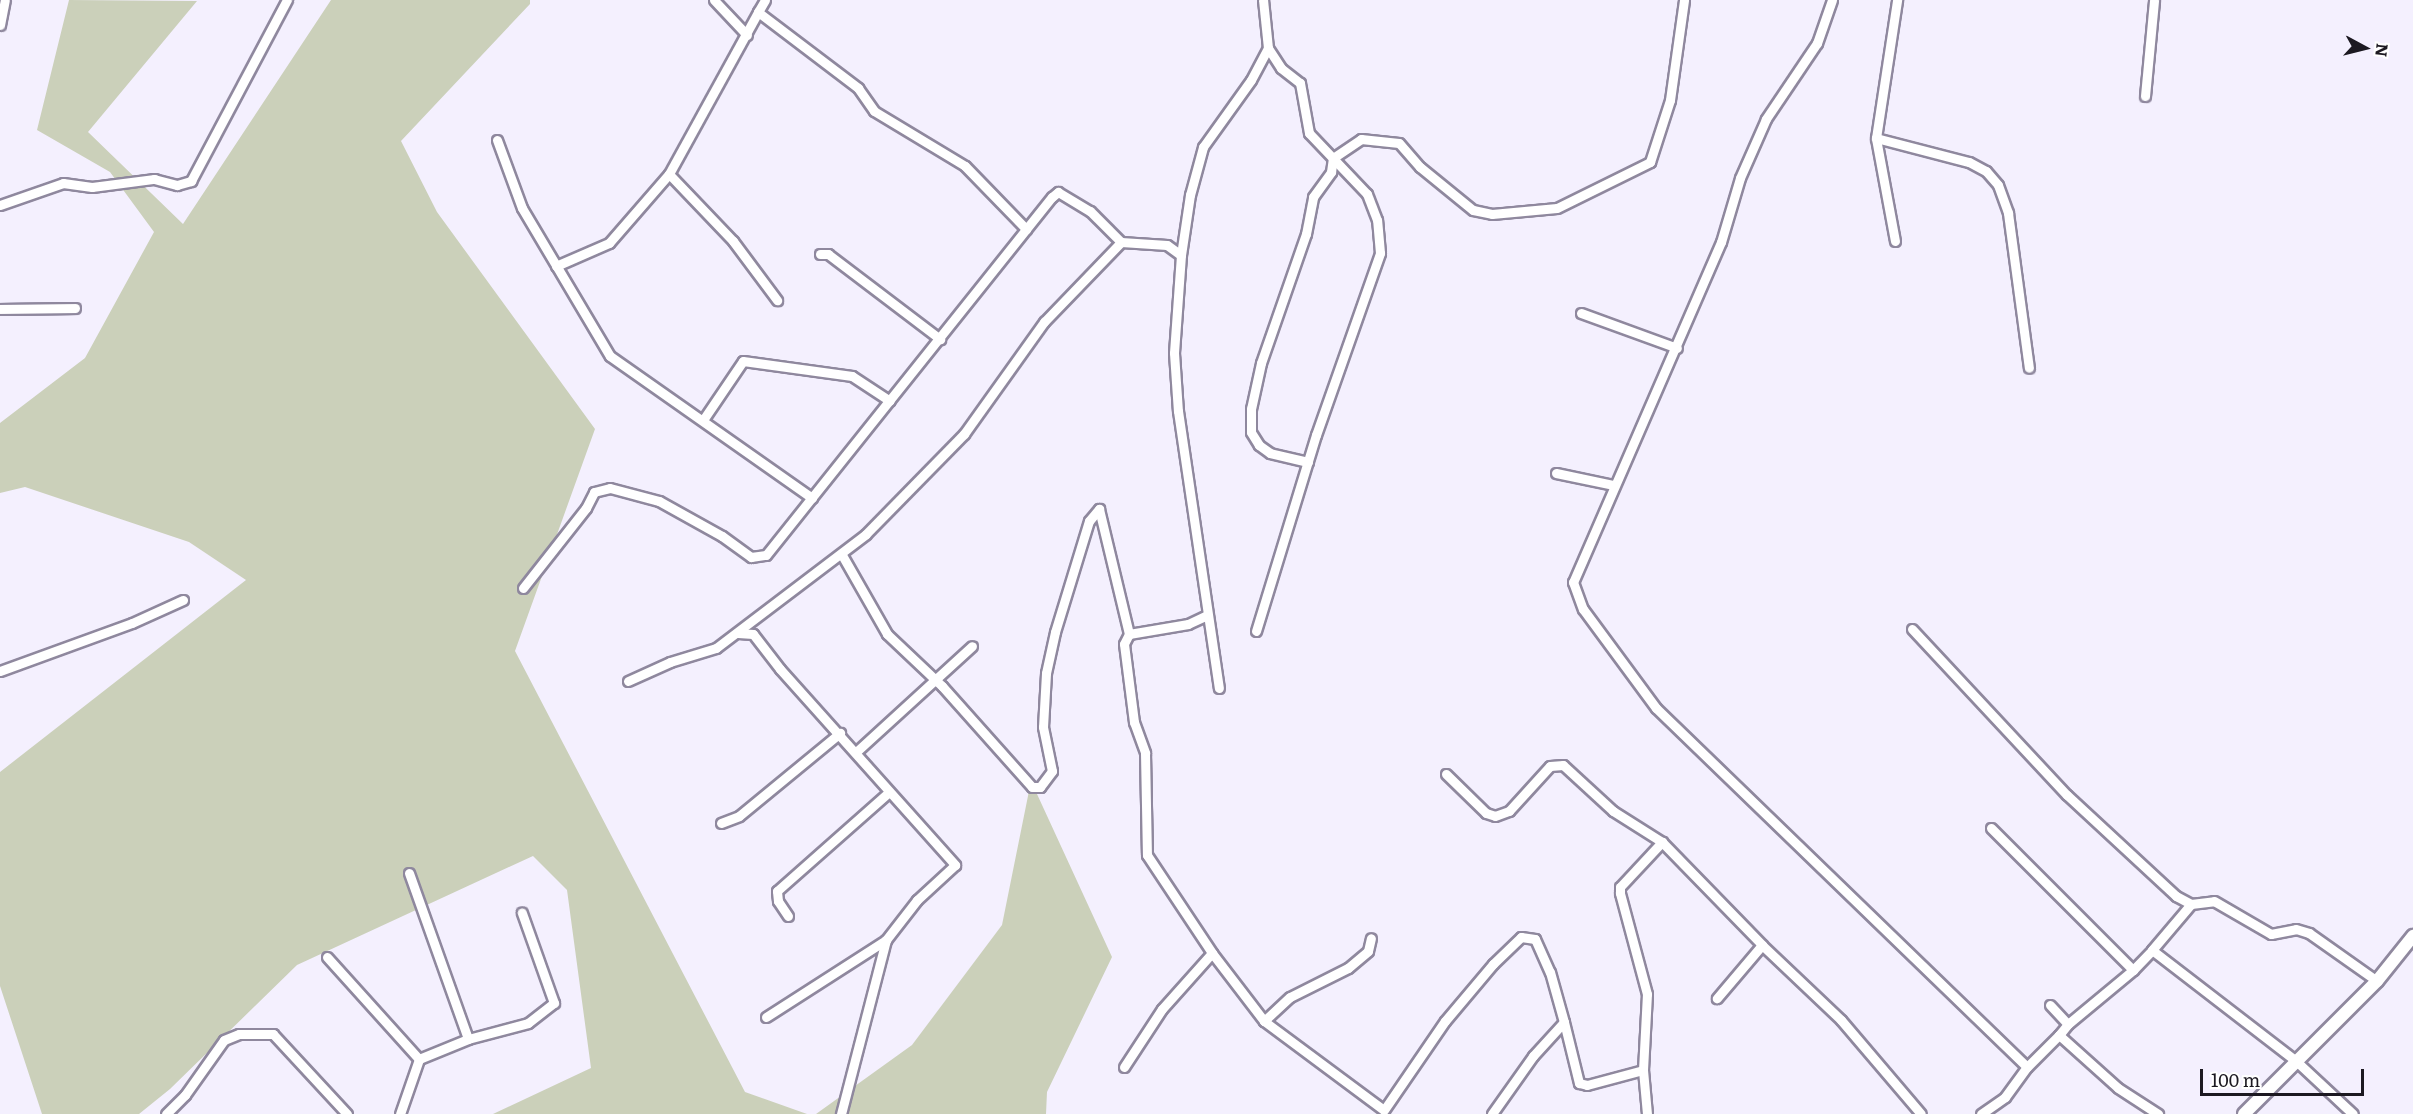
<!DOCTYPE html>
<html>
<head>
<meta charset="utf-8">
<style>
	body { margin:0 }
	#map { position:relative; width:2413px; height:1114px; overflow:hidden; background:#f4f0fe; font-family:Literata,serif }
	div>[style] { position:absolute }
	.green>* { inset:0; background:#cbd0ba }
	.roads { filter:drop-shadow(2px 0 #8f889e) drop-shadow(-2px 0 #8f889e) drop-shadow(0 2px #8f889e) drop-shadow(0 -2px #8f889e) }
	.minor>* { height:9px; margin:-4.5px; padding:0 4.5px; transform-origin:4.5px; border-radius:4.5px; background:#fff }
	.tertiary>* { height:12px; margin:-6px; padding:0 6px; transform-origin:6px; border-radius:6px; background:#fff }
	span { translate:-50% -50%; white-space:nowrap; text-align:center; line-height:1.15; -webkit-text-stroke:4.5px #fff; paint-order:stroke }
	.north { position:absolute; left:2335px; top:18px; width:60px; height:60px; -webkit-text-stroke:4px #fff; paint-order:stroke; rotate:97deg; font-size:16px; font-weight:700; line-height:24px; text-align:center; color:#1c1921 }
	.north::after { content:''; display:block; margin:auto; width:21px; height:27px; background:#1c1921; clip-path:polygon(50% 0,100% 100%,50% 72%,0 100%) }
	.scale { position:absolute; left:2200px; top:1069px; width:164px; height:27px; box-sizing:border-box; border:3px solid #1c1921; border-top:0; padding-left:8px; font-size:18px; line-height:21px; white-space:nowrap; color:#1c1921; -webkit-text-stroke:4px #fff; paint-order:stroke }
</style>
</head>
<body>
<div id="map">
	<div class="green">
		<div style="clip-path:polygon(69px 0,197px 1px,88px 132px,183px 224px,331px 0,530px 0,530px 4px,401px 141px,437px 212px,595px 429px,515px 651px,745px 1092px,807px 1114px,493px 1114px,591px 1068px,567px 890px,533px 856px,297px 965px,170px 1089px,139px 1114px,42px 1114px,0 986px,0 772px,246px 580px,189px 542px,25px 487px,0 493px,0 423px,85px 358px,154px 232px,110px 172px,37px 130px)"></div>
		<div style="clip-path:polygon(1031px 781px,1112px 957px,1047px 1092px,1046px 1114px,816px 1114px,912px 1045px,1002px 925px)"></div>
	</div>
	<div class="roads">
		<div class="minor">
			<div style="left:714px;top:0;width:48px;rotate:46.7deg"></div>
			<div style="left:765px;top:0;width:14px;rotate:120deg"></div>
			<div style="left:758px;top:12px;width:126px;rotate:37.2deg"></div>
			<div style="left:858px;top:88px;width:28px;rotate:55deg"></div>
			<div style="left:874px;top:111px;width:106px;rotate:31.1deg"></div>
			<div style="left:965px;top:166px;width:88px;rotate:45.9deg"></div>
			<div style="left:1832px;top:0;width:46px;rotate:109.2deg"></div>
			<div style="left:1817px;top:43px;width:92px;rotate:123.9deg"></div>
			<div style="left:1766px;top:119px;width:64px;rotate:113.8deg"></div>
			<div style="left:1740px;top:178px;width:67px;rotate:106.5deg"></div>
			<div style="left:1721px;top:242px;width:371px;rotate:113.5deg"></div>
			<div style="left:1573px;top:582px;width:29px;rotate:70deg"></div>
			<div style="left:1583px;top:609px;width:123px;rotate:53.6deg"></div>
			<div style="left:1656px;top:708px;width:516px;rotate:44.06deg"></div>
			<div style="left:2027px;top:1067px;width:45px;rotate:-45deg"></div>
			<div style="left:0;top:25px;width:25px;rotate:-79deg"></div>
			<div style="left:2145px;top:96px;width:96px;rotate:-84.6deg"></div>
			<div style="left:1876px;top:138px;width:96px;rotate:14.5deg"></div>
			<div style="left:1969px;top:162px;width:19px;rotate:28deg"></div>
			<div style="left:1986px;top:171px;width:18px;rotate:49deg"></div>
			<div style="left:1998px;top:185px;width:30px;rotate:70deg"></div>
			<div style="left:2008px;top:213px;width:156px;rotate:82.3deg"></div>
			<div style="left:497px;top:140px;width:72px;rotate:69.8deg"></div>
			<div style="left:522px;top:208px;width:172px;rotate:59.3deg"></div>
			<div style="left:610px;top:356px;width:247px;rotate:35.1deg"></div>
			<div style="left:669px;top:174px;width:93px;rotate:46.3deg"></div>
			<div style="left:733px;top:241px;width:74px;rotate:53.3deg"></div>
			<div style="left:0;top:205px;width:67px;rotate:-19.2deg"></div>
			<div style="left:63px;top:183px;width:29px;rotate:8deg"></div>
			<div style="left:92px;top:187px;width:63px;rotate:-7.4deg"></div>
			<div style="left:154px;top:179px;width:24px;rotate:15deg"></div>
			<div style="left:177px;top:185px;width:15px;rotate:-16deg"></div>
			<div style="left:191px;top:181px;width:205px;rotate:-62.1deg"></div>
			<div style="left:1895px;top:241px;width:105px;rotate:-100.5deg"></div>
			<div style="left:1876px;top:138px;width:140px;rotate:-81.3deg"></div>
			<div style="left:820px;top:254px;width:8px"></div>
			<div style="left:828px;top:254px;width:141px;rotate:37.2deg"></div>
			<div style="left:1181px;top:255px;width:98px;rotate:94.1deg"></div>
			<div style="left:1174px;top:353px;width:58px;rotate:86.1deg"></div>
			<div style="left:1178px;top:411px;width:280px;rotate:81.6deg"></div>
			<div style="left:556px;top:266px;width:58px;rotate:-23.5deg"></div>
			<div style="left:609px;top:243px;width:91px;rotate:-49deg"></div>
			<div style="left:669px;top:174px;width:185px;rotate:-61.2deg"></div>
			<div style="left:0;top:309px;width:75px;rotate:-0.8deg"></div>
			<div style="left:1581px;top:313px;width:102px;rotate:20deg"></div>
			<div style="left:703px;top:420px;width:71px;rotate:-55.9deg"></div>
			<div style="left:743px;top:361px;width:110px;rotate:7.8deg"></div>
			<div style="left:852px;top:376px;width:45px;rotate:33.3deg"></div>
			<div style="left:1308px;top:462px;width:39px;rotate:-167deg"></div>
			<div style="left:1270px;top:453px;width:14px;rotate:-144deg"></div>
			<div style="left:1259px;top:445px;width:15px;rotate:-122deg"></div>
			<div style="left:1251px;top:432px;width:23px;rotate:-90deg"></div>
			<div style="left:1251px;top:409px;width:47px;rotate:-77.7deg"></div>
			<div style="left:1261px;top:363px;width:137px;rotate:-70.8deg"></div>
			<div style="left:1306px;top:234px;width:38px;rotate:-79deg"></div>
			<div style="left:1313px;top:197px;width:31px;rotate:-54deg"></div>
			<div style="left:1331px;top:172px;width:14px;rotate:-82deg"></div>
			<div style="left:1333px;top:158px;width:34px;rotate:-34deg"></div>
			<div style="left:1361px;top:139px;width:38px;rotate:6deg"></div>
			<div style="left:1399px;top:143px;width:32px;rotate:49deg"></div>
			<div style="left:1420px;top:167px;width:68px;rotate:39.1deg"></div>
			<div style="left:1473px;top:210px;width:19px;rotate:12deg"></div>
			<div style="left:1492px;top:214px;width:65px;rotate:-5.3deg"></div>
			<div style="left:1557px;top:208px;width:104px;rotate:-26.3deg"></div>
			<div style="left:1650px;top:162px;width:65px;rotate:-72.1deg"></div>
			<div style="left:1670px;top:100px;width:101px;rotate:-82deg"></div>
			<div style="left:1556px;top:473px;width:58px;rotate:11.9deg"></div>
			<div style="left:842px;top:555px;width:91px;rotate:60.3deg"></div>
			<div style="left:887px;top:634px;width:76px;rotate:43.4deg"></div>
			<div style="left:942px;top:686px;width:135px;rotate:48.3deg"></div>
			<div style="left:1032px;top:787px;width:8px"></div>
			<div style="left:1040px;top:787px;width:20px;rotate:-53deg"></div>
			<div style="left:1052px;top:771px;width:45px;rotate:-101.6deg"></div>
			<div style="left:1043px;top:727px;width:54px;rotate:-86.8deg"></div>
			<div style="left:1046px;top:673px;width:42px;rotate:-77.6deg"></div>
			<div style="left:1055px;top:632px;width:116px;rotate:-73deg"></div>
			<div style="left:1089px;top:521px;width:16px;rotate:-50deg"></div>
			<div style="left:1099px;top:509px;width:129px;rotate:76.5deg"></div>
			<div style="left:1129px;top:634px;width:11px;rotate:117deg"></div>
			<div style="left:1124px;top:644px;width:79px;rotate:82.7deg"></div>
			<div style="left:1134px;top:722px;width:33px;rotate:70deg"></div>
			<div style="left:1145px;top:753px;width:102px;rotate:88.9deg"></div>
			<div style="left:1147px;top:855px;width:118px;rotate:56.4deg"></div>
			<div style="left:1212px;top:953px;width:86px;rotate:52.6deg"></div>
			<div style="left:1264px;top:1021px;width:149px;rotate:36.6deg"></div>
			<div style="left:1384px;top:1110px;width:108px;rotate:-55.6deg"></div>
			<div style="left:1445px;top:1021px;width:75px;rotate:-49.9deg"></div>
			<div style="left:1493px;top:964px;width:39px;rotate:-44deg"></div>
			<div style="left:1521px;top:937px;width:14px;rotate:8deg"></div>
			<div style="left:1535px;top:939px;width:36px;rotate:66deg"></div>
			<div style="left:1550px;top:972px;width:52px;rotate:74.4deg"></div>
			<div style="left:1564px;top:1022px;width:46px;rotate:132.4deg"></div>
			<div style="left:1533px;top:1056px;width:71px;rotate:125.3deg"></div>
			<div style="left:523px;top:588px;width:102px;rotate:-51.8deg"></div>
			<div style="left:586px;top:508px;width:18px;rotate:-63deg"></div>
			<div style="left:594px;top:492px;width:16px;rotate:-14deg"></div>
			<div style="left:610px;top:488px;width:51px;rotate:14.9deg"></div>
			<div style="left:659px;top:501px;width:72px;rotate:29.1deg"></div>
			<div style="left:722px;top:536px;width:36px;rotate:36deg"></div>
			<div style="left:751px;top:557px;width:15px;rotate:-8deg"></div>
			<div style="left:766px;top:555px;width:458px;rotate:-51.4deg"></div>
			<div style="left:1052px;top:197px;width:8px;rotate:-40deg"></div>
			<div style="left:1058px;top:192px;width:37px;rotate:31deg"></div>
			<div style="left:1090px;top:211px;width:44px;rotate:45deg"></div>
			<div style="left:1912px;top:629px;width:227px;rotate:47deg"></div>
			<div style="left:2067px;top:795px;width:149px;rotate:42.8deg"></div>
			<div style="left:2176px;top:896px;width:17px;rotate:28deg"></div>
			<div style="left:2191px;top:904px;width:60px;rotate:130.3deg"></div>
			<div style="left:1256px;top:631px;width:205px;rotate:-73deg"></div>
			<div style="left:1316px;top:435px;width:193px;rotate:-70.6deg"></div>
			<div style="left:1380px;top:253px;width:33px;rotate:-95deg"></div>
			<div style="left:1377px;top:220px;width:28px;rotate:-111deg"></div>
			<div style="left:1367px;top:194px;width:84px;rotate:-133.6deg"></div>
			<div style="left:1309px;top:133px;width:51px;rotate:-100.2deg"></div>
			<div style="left:1300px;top:83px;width:24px;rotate:-142deg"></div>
			<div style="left:1281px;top:68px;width:24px;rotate:-123deg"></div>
			<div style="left:1268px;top:48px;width:48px;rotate:-95.9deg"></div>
			<div style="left:738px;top:633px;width:15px;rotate:4deg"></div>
			<div style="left:753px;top:634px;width:44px;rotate:52.4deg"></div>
			<div style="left:780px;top:669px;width:263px;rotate:48.2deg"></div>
			<div style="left:955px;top:865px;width:52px;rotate:137.4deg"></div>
			<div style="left:917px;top:900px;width:51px;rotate:127.8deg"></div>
			<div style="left:886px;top:940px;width:180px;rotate:104.5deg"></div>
			<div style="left:1129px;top:634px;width:60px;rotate:-9.6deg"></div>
			<div style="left:1188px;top:624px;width:21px;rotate:-25deg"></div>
			<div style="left:0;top:671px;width:140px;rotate:-20deg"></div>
			<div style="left:132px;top:623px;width:56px;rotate:-24.3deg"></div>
			<div style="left:628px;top:681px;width:46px;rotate:-24.3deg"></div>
			<div style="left:670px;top:662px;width:48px;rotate:-16.9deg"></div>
			<div style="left:716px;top:648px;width:188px;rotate:-37.2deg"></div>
			<div style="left:866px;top:534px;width:140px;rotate:-45.6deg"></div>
			<div style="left:964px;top:434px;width:138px;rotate:-54.5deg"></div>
			<div style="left:1044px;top:322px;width:111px;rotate:-46.1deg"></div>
			<div style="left:1121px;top:242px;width:46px;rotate:3.7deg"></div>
			<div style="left:1167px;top:245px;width:17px;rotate:36deg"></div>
			<div style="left:1181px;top:255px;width:61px;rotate:-81.5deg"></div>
			<div style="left:1190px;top:195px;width:50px;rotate:-74.8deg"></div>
			<div style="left:1203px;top:147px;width:82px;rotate:-54.4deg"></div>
			<div style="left:1251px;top:80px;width:36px;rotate:-62deg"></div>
			<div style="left:856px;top:752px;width:157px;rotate:-42.4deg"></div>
			<div style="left:1446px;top:774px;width:56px;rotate:44.3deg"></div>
			<div style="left:1486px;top:813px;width:9px;rotate:18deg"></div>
			<div style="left:1495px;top:816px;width:15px;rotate:-20deg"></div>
			<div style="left:1509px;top:811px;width:61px;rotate:-47.7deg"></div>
			<div style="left:1550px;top:766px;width:13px;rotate:-4deg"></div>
			<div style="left:1563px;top:765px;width:68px;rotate:42.6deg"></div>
			<div style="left:1613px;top:811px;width:58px;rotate:32.3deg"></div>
			<div style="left:1662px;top:842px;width:144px;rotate:45.8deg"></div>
			<div style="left:1762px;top:945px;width:70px;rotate:130.3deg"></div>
			<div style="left:721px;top:823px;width:19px;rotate:-21deg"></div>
			<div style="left:739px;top:816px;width:131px;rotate:-39.4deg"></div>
			<div style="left:1991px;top:828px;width:201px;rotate:45deg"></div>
			<div style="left:2133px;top:970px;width:28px;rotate:-46deg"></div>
			<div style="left:2152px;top:950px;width:180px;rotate:37.6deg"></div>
			<div style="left:2295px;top:1060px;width:79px;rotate:43deg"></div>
			<div style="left:409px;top:873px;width:176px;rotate:70.4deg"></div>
			<div style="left:2191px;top:904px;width:23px;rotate:-7deg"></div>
			<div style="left:2214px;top:901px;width:66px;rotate:30.1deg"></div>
			<div style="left:2271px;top:934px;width:25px;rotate:-11deg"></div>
			<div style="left:2296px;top:929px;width:14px;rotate:17deg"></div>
			<div style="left:2309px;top:933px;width:83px;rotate:35.2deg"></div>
			<div style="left:788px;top:916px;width:18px;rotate:-124deg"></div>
			<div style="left:778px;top:901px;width:10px;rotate:-96deg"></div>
			<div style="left:777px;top:891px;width:149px;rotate:-41.5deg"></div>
			<div style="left:1762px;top:945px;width:109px;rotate:43.5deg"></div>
			<div style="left:1841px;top:1020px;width:123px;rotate:49.6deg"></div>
			<div style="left:327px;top:957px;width:137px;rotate:48deg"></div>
			<div style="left:2050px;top:1005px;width:26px;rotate:47deg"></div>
			<div style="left:2068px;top:1024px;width:85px;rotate:-39.7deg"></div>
			<div style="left:766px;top:1017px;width:143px;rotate:-32.7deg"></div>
			<div style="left:1264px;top:1021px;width:35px;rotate:-43deg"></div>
			<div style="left:1290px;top:997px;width:65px;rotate:-26.6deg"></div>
			<div style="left:1348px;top:968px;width:26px;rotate:-40deg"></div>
			<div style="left:1368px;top:951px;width:13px;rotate:-77deg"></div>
			<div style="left:1564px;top:1022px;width:63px;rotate:76.2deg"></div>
			<div style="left:1579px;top:1083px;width:8px;rotate:14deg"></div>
			<div style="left:1587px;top:1085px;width:58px;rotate:-15deg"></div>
			<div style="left:1643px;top:1070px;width:44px;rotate:84.8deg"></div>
			<div style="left:2068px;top:1024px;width:14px;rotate:129deg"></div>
			<div style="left:2059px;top:1035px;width:79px;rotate:41.9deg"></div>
			<div style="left:2118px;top:1088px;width:48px;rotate:33deg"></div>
			<div style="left:1124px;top:1067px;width:69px;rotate:-56.8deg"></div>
			<div style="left:1162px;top:1009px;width:75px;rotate:-48.2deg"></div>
			<div style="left:1643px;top:1070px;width:76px;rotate:-87deg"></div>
			<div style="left:1647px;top:994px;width:105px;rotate:-105deg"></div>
			<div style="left:1620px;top:893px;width:6px;rotate:-90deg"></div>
			<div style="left:1620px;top:887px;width:62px;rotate:-47deg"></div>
			<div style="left:166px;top:1114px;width:27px;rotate:-45deg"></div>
			<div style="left:185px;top:1095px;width:67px;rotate:-54.7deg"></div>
			<div style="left:224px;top:1040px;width:16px;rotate:-22deg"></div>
			<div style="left:239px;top:1034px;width:34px"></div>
			<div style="left:273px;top:1034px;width:109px;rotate:47.2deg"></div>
			<div style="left:400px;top:1114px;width:58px;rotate:-70.9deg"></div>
			<div style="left:419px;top:1059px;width:53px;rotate:-22.2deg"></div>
			<div style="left:468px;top:1039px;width:62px;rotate:-14.9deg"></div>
			<div style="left:528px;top:1023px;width:33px;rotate:-38deg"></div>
			<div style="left:554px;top:1003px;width:96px;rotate:-109.6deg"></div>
			<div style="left:1981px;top:1114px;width:29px;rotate:-35deg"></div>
			<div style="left:2005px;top:1097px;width:37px;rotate:-54deg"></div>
		</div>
		<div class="tertiary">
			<div style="left:2244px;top:1114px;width:188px;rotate:-45deg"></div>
			<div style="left:2377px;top:981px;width:58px;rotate:-51.3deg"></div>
		</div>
	</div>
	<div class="north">N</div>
	<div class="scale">100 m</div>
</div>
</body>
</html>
